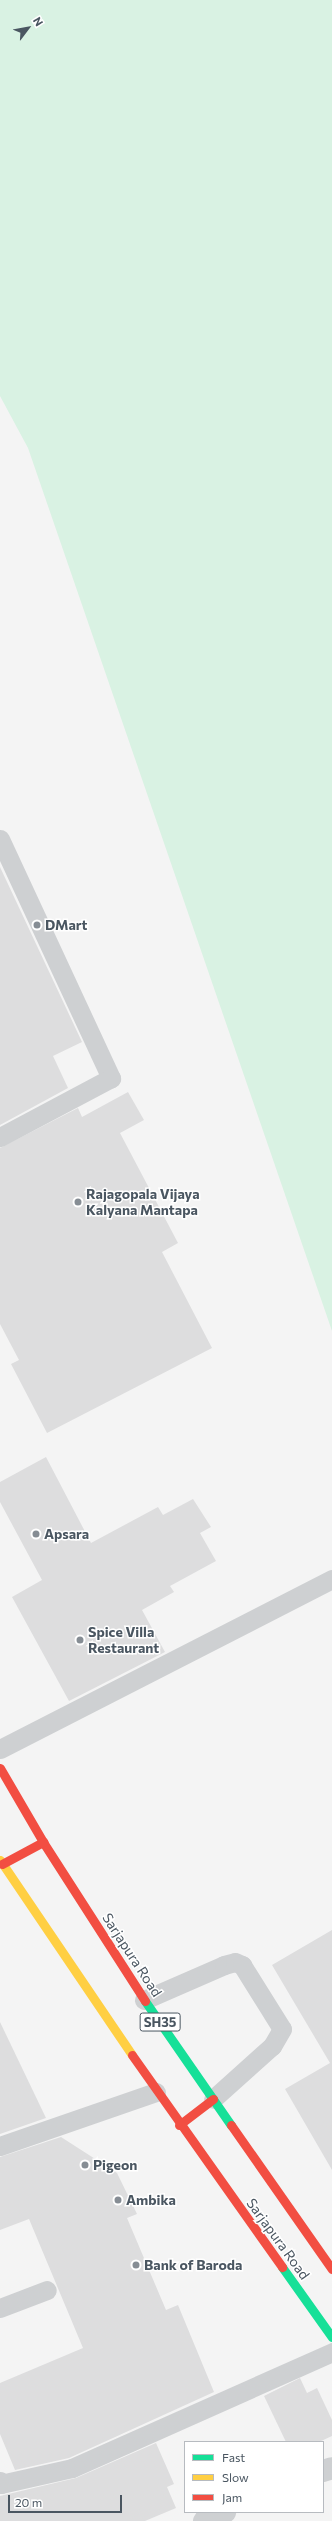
<!DOCTYPE html>
<html>
<head>
<meta charset="utf-8">
<style>
	body { margin:0 }
	#map { position:relative; width:332px; height:2521px; overflow:hidden; background:#f4f4f4; font-family:Commissioner,sans-serif }
	div>[style] { position:absolute }
	.green>* { inset:0; background:#d9f2e3 }
	.building>* { inset:0; background:#ddddde }
	.lane>* { height:19px; margin:-9.5px; padding:0 9.5px; transform-origin:9.5px; border-radius:9.5px; background:#ced0d2 }
	.street>* { height:22px; margin:-11px; padding:0 11px; transform-origin:11px; border-radius:11px; background:#ced0d2 }
	.fast>* { height:9px; margin:-4.5px; padding:0 4.5px; transform-origin:4.5px; border-radius:4.5px; background:#16e098 }
	.slow>* { height:9px; margin:-4.5px; padding:0 4.5px; transform-origin:4.5px; border-radius:4.5px; background:#ffcf43 }
	.jam>* { height:9px; margin:-4.5px; padding:0 4.5px; transform-origin:4.5px; border-radius:4.5px; background:#f24e42 }
	.dots>* { width:11px; height:11px; translate:-50% -50%; box-sizing:border-box; border:2px solid #fff; border-radius:50% }
	span { translate:-50% -50%; white-space:nowrap; text-align:center; line-height:1.15; -webkit-text-stroke:3px #fff; paint-order:stroke }
	.shield-label span { padding:1px 3px; background:#fff; border:1px solid; border-radius:3px; -webkit-text-stroke-width:0 }
	.shield-label { font-size:13px; color:#4a5661; font-weight:700 }
	.poi-label { font-size:14px; color:#4a5661; font-weight:700 }
	.left { translate:0 -50%; text-align:left }
	.street-label { font-size:14px; color:#4a5661 }
	.legend { position:absolute; left:184px; top:2441px; width:140px; height:72px; box-sizing:border-box; background:#fff; border:1px solid #b7bbc0; margin:0; padding:5px 7px; list-style:none; font-size:12px; color:#4a5661 }
	.legend li { display:flex; align-items:center; gap:8px; height:20px }
	.legend b { width:20px; border:1px solid #b7bbc0 }
	.north { position:absolute; left:8px; top:8px; width:40px; height:40px; -webkit-text-stroke:3px #fff; paint-order:stroke; rotate:58deg; font-size:11px; font-weight:700; line-height:16px; text-align:center; color:#4a5661 }
	.north::after { content:''; display:block; margin:auto; width:14px; height:18px; background:#4a5661; clip-path:polygon(50% 0,100% 100%,50% 72%,0 100%) }
	.scale { position:absolute; left:8px; top:2495px; width:114px; height:18px; box-sizing:border-box; border:2px solid #4a5661; border-top:0; padding-left:5px; font-size:12px; line-height:14px; white-space:nowrap; color:#4a5661; -webkit-text-stroke:3px #fff; paint-order:stroke }
</style>
</head>
<body>
<div id="map">
	<div class="green">
		<div style="clip-path:polygon(0 0,332px 0,332px 1331px,28px 448px,0 396px)"></div>
	</div>
	<div class="building">
		<div style="clip-path:polygon(0 867px,82px 1042px,53px 1056px,68px 1088px,0 1125px)"></div>
		<div style="clip-path:polygon(128px 1092px,144px 1120px,120px 1133px,178px 1243px,162px 1252px,212px 1348px,47px 1433px,11px 1364px,19px 1360px,0 1324px,0 1148px,78px 1108px,82px 1117px)"></div>
		<div style="clip-path:polygon(46px 1457px,91px 1543px,158px 1507px,163px 1515px,193px 1499px,211px 1527px,200px 1533px,216px 1561px,170px 1586px,174px 1592px,142px 1610px,165px 1652px,69px 1701px,12px 1597px,42px 1580px,0 1502px,0 1482px)"></div>
		<div style="clip-path:polygon(332px 1930px,332px 2170px,285px 2089px,330px 2063px,272px 1965px)"></div>
		<div style="clip-path:polygon(0 2022px,46px 2118px,0 2134px)"></div>
		<div style="clip-path:polygon(61px 2137px,117px 2173px,137px 2214px,127px 2218px,166px 2310px,178px 2305px,214px 2392px,69px 2458px,15px 2470px,0 2434px,0 2383px,83px 2348px,29px 2219px,0 2230px,0 2157px)"></div>
		<div style="clip-path:polygon(300px 2378px,307px 2393px,317px 2388px,332px 2420px,332px 2436px,319px 2442px,286px 2442px,264px 2396px)"></div>
		<div style="clip-path:polygon(156px 2443px,174px 2484px,167px 2487px,176px 2508px,145px 2521px,0 2521px,0 2496px,76px 2478px)"></div>
	</div>
	<div class="lane">
		<div style="left:0;top:839px;width:264px;rotate:65.1deg"></div>
		<div style="left:111px;top:1078px;width:126px;rotate:152deg"></div>
		<div style="left:0;top:1749px;width:373px;rotate:-27.1deg"></div>
		<div style="left:144px;top:2000px;width:87px;rotate:-23.6deg"></div>
		<div style="left:224px;top:1965px;width:11px;rotate:-15deg"></div>
		<div style="left:235px;top:1962px;width:8px;rotate:23deg"></div>
		<div style="left:242px;top:1965px;width:75px;rotate:58deg"></div>
		<div style="left:282px;top:2029px;width:20px;rotate:120deg"></div>
		<div style="left:272px;top:2046px;width:79px;rotate:138.1deg"></div>
		<div style="left:0;top:2146px;width:165px;rotate:-19.1deg"></div>
		<div style="left:0;top:2308px;width:50px;rotate:-21deg"></div>
		<div style="left:0;top:2481px;width:3px;rotate:72deg"></div>
		<div style="left:1px;top:2484px;width:73px;rotate:-12.7deg"></div>
		<div style="left:72px;top:2468px;width:285px;rotate:-24deg"></div>
	</div>
	<div class="street">
		<div style="left:323px;top:2471px;width:9px;rotate:-18deg"></div>
		<div style="left:204px;top:2521px;width:23px;rotate:-23deg"></div>
	</div>
	<div class="fast">
		<div style="left:145px;top:2001px;width:151px;rotate:55.3deg"></div>
		<div style="left:282px;top:2267px;width:86px;rotate:54.5deg"></div>
	</div>
	<div class="slow">
		<div style="left:0;top:1860px;width:235px;rotate:55.9deg"></div>
	</div>
	<div class="jam">
		<div style="left:0;top:1768px;width:86px;rotate:59.8deg"></div>
		<div style="left:43px;top:1842px;width:189px;rotate:57.3deg"></div>
		<div style="left:2px;top:1864px;width:47px;rotate:-28.2deg"></div>
		<div style="left:132px;top:2055px;width:260px;rotate:54.7deg"></div>
		<div style="left:179px;top:2125px;width:43px;rotate:-37.4deg"></div>
		<div style="left:231px;top:2125px;width:176px;rotate:55deg"></div>
	</div>
	<div class="dots">
		<div style="left:37px;top:925px;background:#868d94"></div>
		<div style="left:78px;top:1202px;background:#868d94"></div>
		<div style="left:36px;top:1534px;background:#868d94"></div>
		<div style="left:80px;top:1640px;background:#868d94"></div>
		<div style="left:85px;top:2165px;background:#868d94"></div>
		<div style="left:118px;top:2200px;background:#868d94"></div>
		<div style="left:136px;top:2265px;background:#868d94"></div>
	</div>
	<div class="shield-label">
		<span style="left:160px;top:2022px">SH35</span>
	</div>
	<div class="poi-label">
		<span class="left" style="left:45px;top:925px">DMart</span>
		<span class="left" style="left:86px;top:1202px">Rajagopala Vijaya<br>Kalyana Mantapa</span>
		<span class="left" style="left:44px;top:1534px">Apsara</span>
		<span class="left" style="left:88px;top:1640px">Spice Villa<br>Restaurant</span>
		<span class="left" style="left:93px;top:2165px">Pigeon</span>
		<span class="left" style="left:126px;top:2200px">Ambika</span>
		<span class="left" style="left:144px;top:2265px">Bank of Baroda</span>
	</div>
	<div class="street-label">
		<span style="left:132px;top:1955px;rotate:57deg">Sarjapura Road</span>
		<span style="left:278px;top:2239px;rotate:54deg">Sarjapura Road</span>
	</div>
	<ul class="legend">
	<li><b style="height:5px;background:#16e098"></b>Fast</li>
	<li><b style="height:5px;background:#ffcf43"></b>Slow</li>
	<li><b style="height:5px;background:#f24e42"></b>Jam</li>
	</ul>
	<div class="north">N</div>
	<div class="scale">20 m</div>
</div>
</body>
</html>
